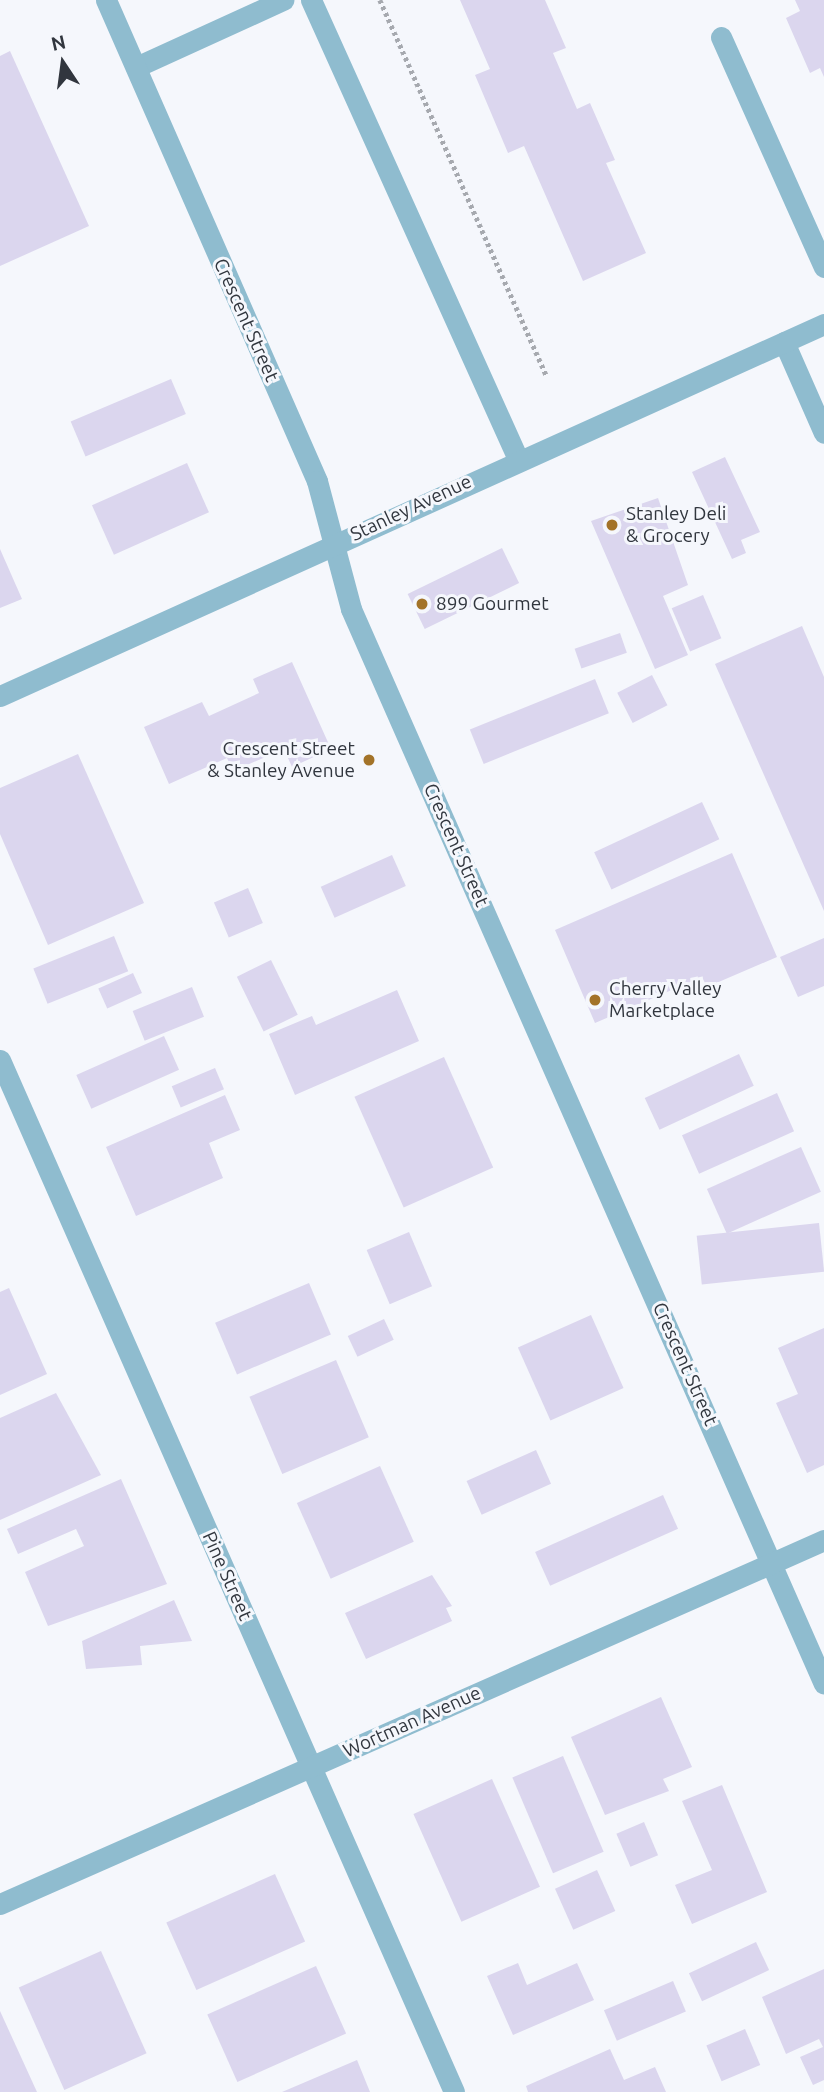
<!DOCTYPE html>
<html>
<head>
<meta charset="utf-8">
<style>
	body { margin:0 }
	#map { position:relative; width:824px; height:2092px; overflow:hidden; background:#f5f7fc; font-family:Ubuntu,sans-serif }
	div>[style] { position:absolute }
	.building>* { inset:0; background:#dbd6ee; transform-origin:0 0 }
	.path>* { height:4.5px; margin-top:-2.25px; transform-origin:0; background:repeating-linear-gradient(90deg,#a6a9af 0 3.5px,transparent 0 7px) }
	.lane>* { height:21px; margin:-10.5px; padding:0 10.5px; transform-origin:10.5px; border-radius:10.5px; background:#8fbccf }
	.street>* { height:21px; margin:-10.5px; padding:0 10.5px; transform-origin:10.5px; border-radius:10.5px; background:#8fbccf }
	.dots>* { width:19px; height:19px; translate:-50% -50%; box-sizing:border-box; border:4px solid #f5f7fc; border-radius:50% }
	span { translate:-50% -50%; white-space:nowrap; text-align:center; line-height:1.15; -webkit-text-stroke:6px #f5f7fc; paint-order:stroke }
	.street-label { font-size:19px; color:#31363e }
	.poi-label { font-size:19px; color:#31363e }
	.left { translate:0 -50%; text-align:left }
	.right { translate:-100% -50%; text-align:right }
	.north { position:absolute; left:28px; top:28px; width:70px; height:70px; -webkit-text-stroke:5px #f5f7fc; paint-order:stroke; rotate:347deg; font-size:19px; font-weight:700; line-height:28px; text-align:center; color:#31363e }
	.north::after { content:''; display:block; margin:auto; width:24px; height:32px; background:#31363e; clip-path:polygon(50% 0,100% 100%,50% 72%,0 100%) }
</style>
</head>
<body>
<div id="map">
	<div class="building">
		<div style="clip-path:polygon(460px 0,545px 0,566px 48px,553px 53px,577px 109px,590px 103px,615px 160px,606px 163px,646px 253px,583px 281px,524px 146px,508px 153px,475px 75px,490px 69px)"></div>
		<div style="clip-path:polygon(795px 0,824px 0,824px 77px,820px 68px,810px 73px,786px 18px,800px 11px)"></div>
		<div style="clip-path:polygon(10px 51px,89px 226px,0 266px,0 56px)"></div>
		<div style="left:171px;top:379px;width:38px;height:109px;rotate:67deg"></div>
		<div style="clip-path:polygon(725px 457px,760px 532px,741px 540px,746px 553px,732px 559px,692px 472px)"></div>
		<div style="left:187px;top:463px;width:54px;height:104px;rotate:66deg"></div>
		<div style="clip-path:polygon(658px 498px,688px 585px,663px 596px,688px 655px,655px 669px,591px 521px)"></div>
		<div style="left:502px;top:548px;width:39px;height:105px;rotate:64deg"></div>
		<div style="clip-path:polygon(0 549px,22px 599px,0 608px)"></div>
		<div style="left:703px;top:595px;width:47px;height:34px;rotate:67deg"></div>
		<div style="clip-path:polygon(802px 626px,824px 677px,824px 911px,715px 664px)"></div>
		<div style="left:620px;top:633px;width:21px;height:48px;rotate:71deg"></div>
		<div style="clip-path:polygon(292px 662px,331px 749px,292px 767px,284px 749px,233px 771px,227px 758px,169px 784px,144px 727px,202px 702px,209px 716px,259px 693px,253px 679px)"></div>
		<div style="left:652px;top:675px;width:34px;height:39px;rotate:63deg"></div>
		<div style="left:595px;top:679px;width:37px;height:135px;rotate:68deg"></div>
		<div style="clip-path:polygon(78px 754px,144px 903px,48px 945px,0 834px,0 788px)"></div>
		<div style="left:702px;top:802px;width:41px;height:119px;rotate:65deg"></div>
		<div style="clip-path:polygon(732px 853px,777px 957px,707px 987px,702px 977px,595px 1023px,555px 930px)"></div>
		<div style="left:392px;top:855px;width:34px;height:78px;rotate:66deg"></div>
		<div style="left:248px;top:888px;width:38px;height:37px;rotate:67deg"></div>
		<div style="left:114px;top:936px;width:38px;height:87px;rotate:68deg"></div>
		<div style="clip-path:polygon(824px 938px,824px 986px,798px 997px,780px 957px)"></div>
		<div style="left:271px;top:960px;width:61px;height:38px;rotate:64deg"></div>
		<div style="left:133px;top:973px;width:22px;height:38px;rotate:66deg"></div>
		<div style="left:192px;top:987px;width:32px;height:64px;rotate:68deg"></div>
		<div style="clip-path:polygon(397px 990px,419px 1041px,295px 1095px,269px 1034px,312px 1016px,316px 1025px)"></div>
		<div style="left:164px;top:1036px;width:37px;height:96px;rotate:66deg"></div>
		<div style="left:739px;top:1054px;width:35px;height:104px;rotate:65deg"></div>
		<div style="left:444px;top:1057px;width:121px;height:98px;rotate:66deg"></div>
		<div style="left:215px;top:1068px;width:23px;height:47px;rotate:67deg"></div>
		<div style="left:777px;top:1093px;width:42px;height:104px;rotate:66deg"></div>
		<div style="clip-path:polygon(225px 1095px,240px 1130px,209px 1143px,223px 1178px,136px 1216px,106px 1147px)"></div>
		<div style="left:801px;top:1147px;width:49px;height:103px;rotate:66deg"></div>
		<div style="left:819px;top:1223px;width:49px;height:123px;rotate:84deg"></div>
		<div style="left:409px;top:1232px;width:59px;height:46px;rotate:67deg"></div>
		<div style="left:309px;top:1283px;width:56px;height:102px;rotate:67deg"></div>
		<div style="clip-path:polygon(9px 1288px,47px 1374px,0 1395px,0 1292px)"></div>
		<div style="left:591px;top:1315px;width:80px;height:80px;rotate:66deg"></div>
		<div style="left:384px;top:1319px;width:23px;height:40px;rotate:65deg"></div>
		<div style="clip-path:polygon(824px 1328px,824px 1465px,807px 1473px,776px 1403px,798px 1394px,778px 1348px)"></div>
		<div style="left:336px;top:1360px;width:84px;height:94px;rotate:67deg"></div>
		<div style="clip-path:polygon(56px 1393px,101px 1475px,0 1520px,0 1418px)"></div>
		<div style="left:536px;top:1450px;width:37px;height:76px;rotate:66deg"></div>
		<div style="left:380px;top:1466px;width:83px;height:91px;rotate:66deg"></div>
		<div style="clip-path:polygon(121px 1479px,167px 1584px,48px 1626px,25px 1572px,84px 1546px,76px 1529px,18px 1554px,7px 1529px)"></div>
		<div style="left:663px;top:1495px;width:37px;height:140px;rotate:66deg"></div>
		<div style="clip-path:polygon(432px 1575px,452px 1606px,446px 1608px,452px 1621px,366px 1659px,345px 1613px)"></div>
		<div style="clip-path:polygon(174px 1600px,192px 1641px,140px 1646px,142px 1665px,86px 1669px,82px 1641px)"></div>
		<div style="clip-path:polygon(661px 1697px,692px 1767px,663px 1779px,669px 1791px,605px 1815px,571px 1737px)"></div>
		<div style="left:563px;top:1756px;width:104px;height:55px;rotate:67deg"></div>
		<div style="left:492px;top:1779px;width:118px;height:86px;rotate:66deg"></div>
		<div style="clip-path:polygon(722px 1785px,767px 1892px,692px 1924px,675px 1885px,712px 1870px,682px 1801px)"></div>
		<div style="left:644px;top:1822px;width:36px;height:30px;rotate:67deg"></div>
		<div style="left:597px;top:1870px;width:45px;height:46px;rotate:66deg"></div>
		<div style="left:275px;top:1874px;width:74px;height:119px;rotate:66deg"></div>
		<div style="left:756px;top:1942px;width:31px;height:74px;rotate:65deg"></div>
		<div style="left:101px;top:1951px;width:112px;height:90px;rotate:66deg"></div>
		<div style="clip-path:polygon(518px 1963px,527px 1985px,577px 1963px,594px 2000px,513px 2035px,487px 1976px)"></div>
		<div style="left:316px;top:1966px;width:74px;height:119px;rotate:66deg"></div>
		<div style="clip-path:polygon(824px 1969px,824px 2080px,813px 2085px,800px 2057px,823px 2047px,819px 2039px,786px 2054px,762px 1997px)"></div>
		<div style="left:673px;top:1981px;width:33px;height:75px;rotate:67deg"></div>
		<div style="clip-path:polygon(0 2011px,37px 2092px,0 2092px)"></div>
		<div style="left:745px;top:2029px;width:39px;height:42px;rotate:67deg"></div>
		<div style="clip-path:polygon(610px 2049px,624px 2080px,655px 2067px,666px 2092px,528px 2092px,526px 2086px)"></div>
		<div style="clip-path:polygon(357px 2060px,370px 2092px,282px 2092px)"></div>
	</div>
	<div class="path">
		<div style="left:380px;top:0;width:411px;rotate:66.1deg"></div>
	</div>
	<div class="lane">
		<div style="left:311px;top:0;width:504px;rotate:65.73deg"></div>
		<div style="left:721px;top:37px;width:252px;rotate:65.9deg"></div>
		<div style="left:136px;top:67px;width:162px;rotate:-24.5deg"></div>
	</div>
	<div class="street">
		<div style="left:106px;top:0;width:525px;rotate:66.31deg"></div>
		<div style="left:317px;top:481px;width:132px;rotate:75.1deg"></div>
		<div style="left:351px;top:609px;width:1174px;rotate:66.25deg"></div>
		<div style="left:784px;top:342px;width:99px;rotate:66.3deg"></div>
		<div style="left:0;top:696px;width:904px;rotate:-24.3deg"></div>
		<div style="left:0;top:1060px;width:1127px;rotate:66.25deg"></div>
		<div style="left:0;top:1904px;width:901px;rotate:-23.83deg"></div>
	</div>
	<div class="dots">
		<div style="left:612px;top:525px;background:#a37328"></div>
		<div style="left:422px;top:604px;background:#a37328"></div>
		<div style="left:369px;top:760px;background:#a37328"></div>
		<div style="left:595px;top:1000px;background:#a37328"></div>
	</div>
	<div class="street-label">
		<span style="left:246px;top:320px;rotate:66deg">Crescent Street</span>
		<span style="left:411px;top:508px;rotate:-25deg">Stanley Avenue</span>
		<span style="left:456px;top:845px;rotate:66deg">Crescent Street</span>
		<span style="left:685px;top:1364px;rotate:66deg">Crescent Street</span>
		<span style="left:227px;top:1576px;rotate:66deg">Pine Street</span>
		<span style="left:412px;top:1722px;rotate:-24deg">Wortman Avenue</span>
	</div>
	<div class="poi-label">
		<span class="left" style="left:626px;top:525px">Stanley Deli<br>&amp; Grocery</span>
		<span class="left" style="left:436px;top:604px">899 Gourmet</span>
		<span class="right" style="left:355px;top:760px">Crescent Street<br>&amp; Stanley Avenue</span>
		<span class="left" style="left:609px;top:1000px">Cherry Valley<br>Marketplace</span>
	</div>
	<div class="north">N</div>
</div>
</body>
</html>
